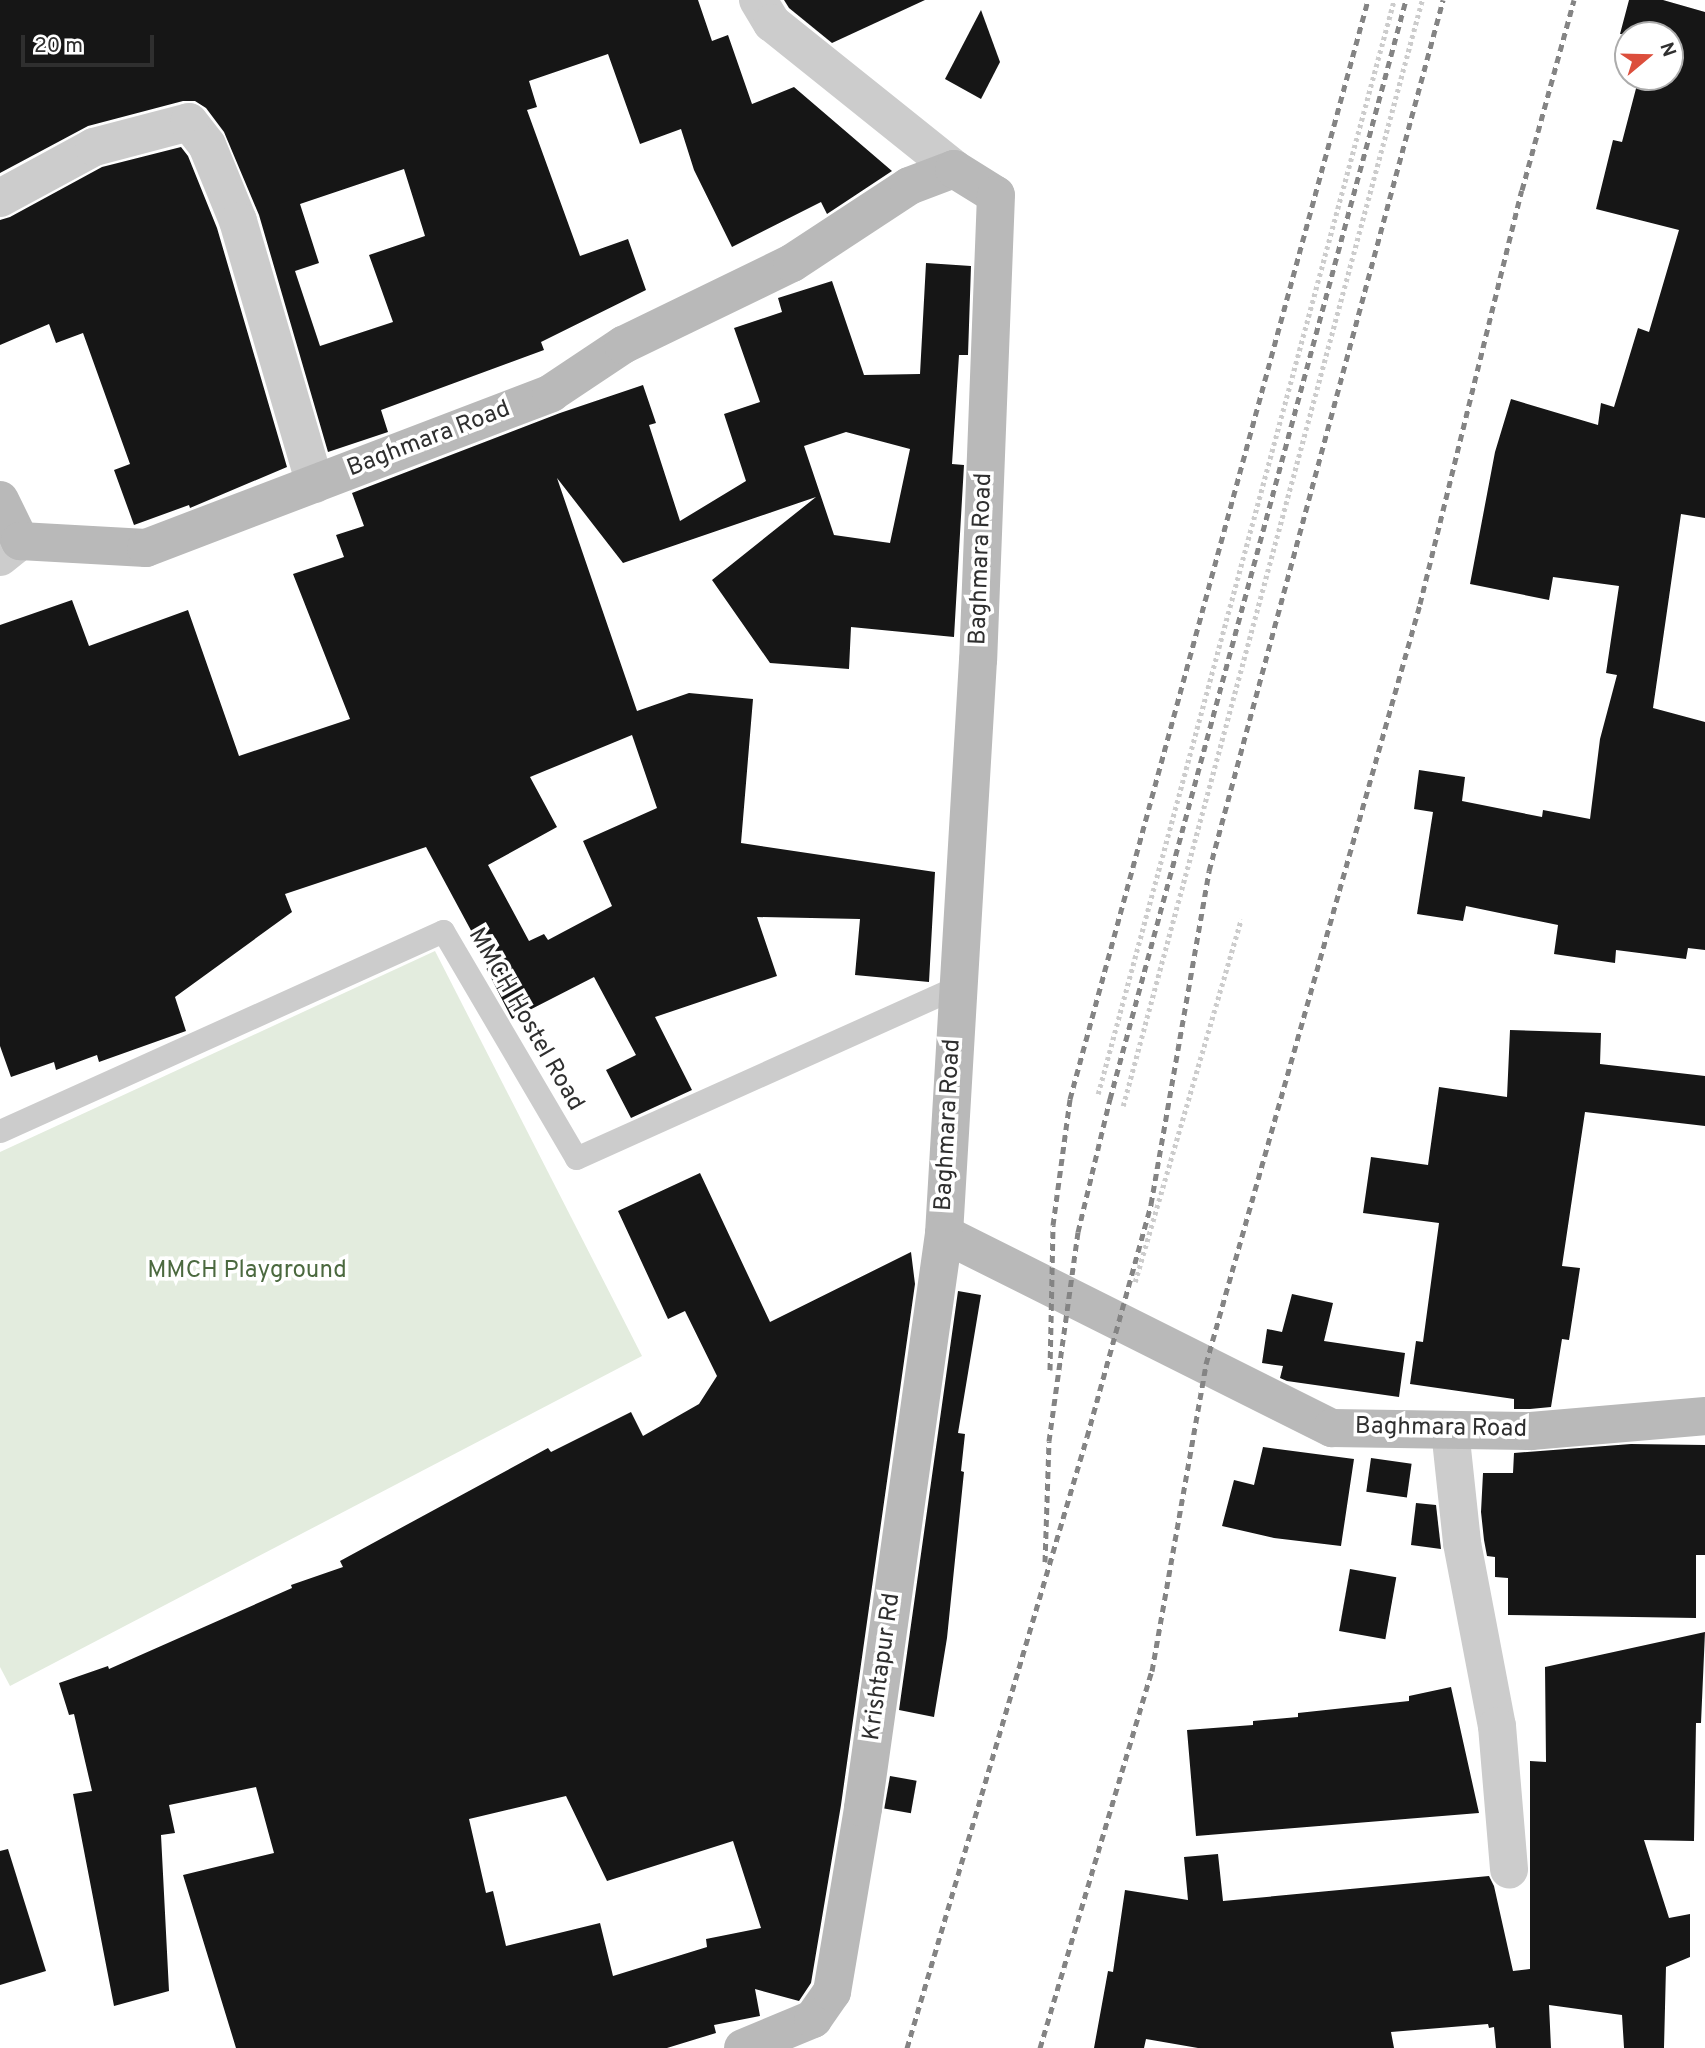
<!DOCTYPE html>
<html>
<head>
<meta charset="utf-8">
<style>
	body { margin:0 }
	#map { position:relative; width:1705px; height:2048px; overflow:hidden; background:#fff; font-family:Overpass,sans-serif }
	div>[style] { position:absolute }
	.green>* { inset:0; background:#e3ecde }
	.building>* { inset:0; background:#161616; transform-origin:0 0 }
	.path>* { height:4.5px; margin-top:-2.25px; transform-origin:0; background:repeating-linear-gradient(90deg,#ccc 0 3.5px,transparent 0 7px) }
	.lane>* { height:23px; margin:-11.5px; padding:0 11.5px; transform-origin:11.5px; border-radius:11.5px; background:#ccc }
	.street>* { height:38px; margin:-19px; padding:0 19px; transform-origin:19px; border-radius:19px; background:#ccc }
	.secondary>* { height:38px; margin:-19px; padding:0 19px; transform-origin:19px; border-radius:19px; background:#b9b9b9 }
	.rail>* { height:5px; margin-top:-2.5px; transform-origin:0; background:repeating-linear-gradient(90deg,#848484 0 7px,transparent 0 12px) }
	span { translate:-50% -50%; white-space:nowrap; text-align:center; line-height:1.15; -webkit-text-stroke:7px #fff; paint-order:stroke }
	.street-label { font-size:24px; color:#2f2f2f }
	.park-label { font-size:24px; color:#4b693f }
	.north { position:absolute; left:1614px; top:21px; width:70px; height:70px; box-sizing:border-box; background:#fff; border:2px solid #acacac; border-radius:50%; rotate:71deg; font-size:19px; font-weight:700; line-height:28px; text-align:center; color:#2f2f2f }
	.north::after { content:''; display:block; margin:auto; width:24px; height:32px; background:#dc4e3c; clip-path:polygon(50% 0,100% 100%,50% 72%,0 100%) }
	.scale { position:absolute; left:21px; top:35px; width:133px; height:32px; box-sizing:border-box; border:4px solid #2f2f2f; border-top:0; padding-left:9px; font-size:21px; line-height:24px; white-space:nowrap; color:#2f2f2f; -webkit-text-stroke:5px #fff; paint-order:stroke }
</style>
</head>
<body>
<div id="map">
	<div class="green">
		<div style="clip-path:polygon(435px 951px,642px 1356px,10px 1686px,0 1667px,0 1152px)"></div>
	</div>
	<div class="building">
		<div style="clip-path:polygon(evenodd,0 0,698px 0,712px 41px,728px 35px,752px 104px,794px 87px,892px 171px,827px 214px,821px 202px,732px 247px,694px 170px,681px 129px,640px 144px,608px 54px,529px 81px,537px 107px,527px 110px,580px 256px,628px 239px,646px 290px,541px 342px,544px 350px,381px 410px,388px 432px,328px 452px,259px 215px,224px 132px,206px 108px,195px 101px,183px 101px,88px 126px,0 173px,0 0,404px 169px,425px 236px,369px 255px,393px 322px,320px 346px,295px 271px,319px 263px,300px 204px,404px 169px)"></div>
		<div style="clip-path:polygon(784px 0,925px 0,832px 43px,789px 8px)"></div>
		<div style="clip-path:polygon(1629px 0,1663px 0,1705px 12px,1705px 518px,1681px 514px,1653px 708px,1705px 722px,1705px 950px,1688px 948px,1686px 959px,1616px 950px,1615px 963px,1554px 954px,1558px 925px,1466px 906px,1463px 921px,1417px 914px,1433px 812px,1414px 809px,1419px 770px,1465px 777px,1462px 801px,1542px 817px,1543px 810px,1590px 819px,1600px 739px,1617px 675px,1606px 673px,1619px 586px,1553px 577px,1549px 600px,1470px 584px,1495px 452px,1511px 399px,1598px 425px,1601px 403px,1614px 407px,1638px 328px,1649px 332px,1679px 230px,1596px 209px,1613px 140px,1622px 142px,1639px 77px,1670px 77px,1670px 35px,1620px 34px)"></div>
		<div style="clip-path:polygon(981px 10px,1000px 62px,981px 99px,945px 79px)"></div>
		<div style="clip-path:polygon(181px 147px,188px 156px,217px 228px,287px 467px,190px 508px,189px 505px,134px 525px,114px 470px,130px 464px,83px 333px,56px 343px,49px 324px,0 345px,0 220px,10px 217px,102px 167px)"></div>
		<div style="clip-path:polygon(evenodd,926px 263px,971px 266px,968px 355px,959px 355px,952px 464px,964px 465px,954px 637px,851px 627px,849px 669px,770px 663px,712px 580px,816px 497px,623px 563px,557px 478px,637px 711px,689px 693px,753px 699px,741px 843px,935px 872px,929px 982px,855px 975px,860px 919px,757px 917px,777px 976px,655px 1017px,692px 1090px,631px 1118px,606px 1070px,636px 1055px,594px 977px,512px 1019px,484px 964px,488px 962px,426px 847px,285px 894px,292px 912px,175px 997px,186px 1031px,99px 1062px,97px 1055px,56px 1070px,54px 1062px,11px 1077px,0 1046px,0 625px,72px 600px,89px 646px,188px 610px,239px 756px,350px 719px,293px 574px,344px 557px,336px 535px,364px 526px,352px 493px,560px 413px,643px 385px,656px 423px,649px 425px,680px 521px,746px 481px,724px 414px,760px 402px,734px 328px,782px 312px,778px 298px,832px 281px,864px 375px,920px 374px,926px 263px,846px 432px,910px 449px,890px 543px,834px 535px,804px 446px,846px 432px,926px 263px,632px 735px,657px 808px,583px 841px,612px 906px,548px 940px,544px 934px,529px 941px,488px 865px,557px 827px,530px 777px,632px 735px)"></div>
		<div style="clip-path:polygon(1510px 1030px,1601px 1033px,1600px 1064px,1705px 1076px,1705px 1126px,1585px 1112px,1562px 1266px,1580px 1268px,1569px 1340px,1562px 1339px,1551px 1407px,1530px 1409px,1514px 1409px,1514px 1399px,1410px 1384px,1416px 1341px,1423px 1342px,1439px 1223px,1363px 1213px,1371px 1157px,1428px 1165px,1439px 1087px,1507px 1097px)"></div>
		<div style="clip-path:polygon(evenodd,700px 1173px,770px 1322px,911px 1252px,915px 1284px,841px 1805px,811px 1983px,799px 2001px,755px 1989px,760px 2016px,714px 2025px,716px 2033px,667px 2048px,236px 2048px,183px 1875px,274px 1853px,256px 1787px,169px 1805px,175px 1833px,161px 1835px,169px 1991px,114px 2006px,73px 1794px,92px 1791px,74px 1714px,69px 1715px,59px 1683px,108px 1666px,109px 1669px,292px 1588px,291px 1585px,343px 1567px,340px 1561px,548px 1448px,551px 1452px,631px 1412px,643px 1436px,699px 1404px,717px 1376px,685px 1311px,668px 1319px,618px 1211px,700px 1173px,566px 1796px,607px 1881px,733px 1841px,761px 1928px,706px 1939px,707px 1947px,613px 1976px,600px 1923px,506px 1946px,493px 1891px,486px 1893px,469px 1819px,566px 1796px)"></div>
		<div style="clip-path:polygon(958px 1291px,981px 1295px,958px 1433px,965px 1434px,961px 1471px,964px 1472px,947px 1638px,934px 1717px,899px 1710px)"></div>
		<div style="clip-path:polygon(1292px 1294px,1333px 1303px,1324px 1341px,1405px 1353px,1399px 1397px,1287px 1381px,1280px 1378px,1283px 1366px,1262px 1363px,1267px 1329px,1282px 1332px)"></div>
		<div style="clip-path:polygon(1631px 1444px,1705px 1445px,1705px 1555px,1696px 1555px,1696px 1618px,1508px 1615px,1508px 1578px,1495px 1577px,1495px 1557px,1487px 1556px,1484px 1540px,1481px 1512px,1483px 1473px,1513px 1473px,1514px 1453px)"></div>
		<div style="clip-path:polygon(1263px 1447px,1354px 1459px,1341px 1546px,1274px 1538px,1222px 1526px,1234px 1480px,1254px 1485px)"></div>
		<div style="left:1371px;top:1458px;width:41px;height:34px;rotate:8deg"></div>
		<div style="clip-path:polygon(1416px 1503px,1436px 1505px,1441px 1549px,1411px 1545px)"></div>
		<div style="left:1350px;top:1569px;width:47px;height:63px;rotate:10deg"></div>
		<div style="clip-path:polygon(1705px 1632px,1701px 1723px,1696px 1723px,1694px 1841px,1644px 1840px,1669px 1918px,1690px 1914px,1690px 1957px,1666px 1967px,1664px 2048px,1624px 2048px,1622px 2015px,1549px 2005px,1551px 2048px,1496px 2048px,1494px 2027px,1489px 2028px,1488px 2024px,1391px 2032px,1394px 2048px,1198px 2048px,1146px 2039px,1144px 2048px,1094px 2048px,1108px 1971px,1113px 1972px,1125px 1890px,1188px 1900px,1184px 1857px,1218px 1854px,1223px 1901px,1489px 1876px,1494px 1886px,1513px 1971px,1530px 1969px,1530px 1761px,1546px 1762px,1545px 1667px)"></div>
		<div style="clip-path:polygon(1451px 1687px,1479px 1813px,1196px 1836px,1187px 1730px,1253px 1725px,1253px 1721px,1298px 1717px,1298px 1713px,1409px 1701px,1409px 1696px)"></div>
		<div style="left:890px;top:1776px;width:27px;height:33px;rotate:10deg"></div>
		<div style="clip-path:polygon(8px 1849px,46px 1971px,0 1985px,0 1851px)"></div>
	</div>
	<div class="path">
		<div style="left:1098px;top:1094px;width:1133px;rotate:-74.86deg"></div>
		<div style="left:1123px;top:1106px;width:1146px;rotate:-74.87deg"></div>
		<div style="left:1135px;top:1282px;width:378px;rotate:-73.7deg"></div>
	</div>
	<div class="lane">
		<div style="left:0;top:1131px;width:486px;rotate:-24.3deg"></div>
		<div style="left:443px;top:931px;width:263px;rotate:59.6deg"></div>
		<div style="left:576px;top:1158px;width:417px;rotate:-24.2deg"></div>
	</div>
	<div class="street">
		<div style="left:758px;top:0;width:27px;rotate:59deg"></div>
		<div style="left:772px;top:23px;width:233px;rotate:38.7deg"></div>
		<div style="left:0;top:198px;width:107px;rotate:-28.5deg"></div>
		<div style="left:94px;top:147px;width:98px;rotate:-14.7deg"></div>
		<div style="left:189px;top:122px;width:29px;rotate:52deg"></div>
		<div style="left:207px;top:145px;width:82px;rotate:67.8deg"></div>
		<div style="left:238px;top:221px;width:274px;rotate:73.7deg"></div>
		<div style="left:0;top:557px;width:26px;rotate:-39deg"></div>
		<div style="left:1450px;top:1430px;width:114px;rotate:83.9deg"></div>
		<div style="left:1462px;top:1543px;width:186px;rotate:79.2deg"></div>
		<div style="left:1497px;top:1726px;width:144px;rotate:85.2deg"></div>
	</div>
	<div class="secondary">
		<div style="left:0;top:500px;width:46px;rotate:64deg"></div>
		<div style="left:20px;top:541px;width:126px;rotate:3.2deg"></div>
		<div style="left:146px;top:548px;width:434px;rotate:-20.9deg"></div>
		<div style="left:551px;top:393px;width:87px;rotate:-33.7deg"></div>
		<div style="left:623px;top:345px;width:188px;rotate:-25.9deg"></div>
		<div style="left:792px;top:263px;width:140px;rotate:-33.3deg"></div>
		<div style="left:909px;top:186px;width:48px;rotate:-20.7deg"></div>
		<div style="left:954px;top:169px;width:49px;rotate:31.8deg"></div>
		<div style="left:996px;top:195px;width:465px;rotate:92.2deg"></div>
		<div style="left:978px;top:660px;width:575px;rotate:93.39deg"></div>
		<div style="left:944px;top:1234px;width:434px;rotate:26.6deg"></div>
		<div style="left:1332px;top:1428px;width:199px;rotate:0.9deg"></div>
		<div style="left:1531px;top:1431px;width:175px;rotate:-4.9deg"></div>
		<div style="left:743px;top:2048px;width:76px;rotate:-22.5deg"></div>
		<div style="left:813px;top:2019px;width:33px;rotate:-55deg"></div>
		<div style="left:832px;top:1992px;width:187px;rotate:-80.4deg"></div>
		<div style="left:863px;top:1808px;width:580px;rotate:-81.97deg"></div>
	</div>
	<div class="rail">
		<div style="left:1050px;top:1370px;width:145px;rotate:-88.8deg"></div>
		<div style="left:1053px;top:1225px;width:127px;rotate:-82.3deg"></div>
		<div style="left:1070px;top:1099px;width:1139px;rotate:-74.83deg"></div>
		<div style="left:1045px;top:1562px;width:121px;rotate:-88.1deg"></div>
		<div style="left:1049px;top:1441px;width:211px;rotate:-82.1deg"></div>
		<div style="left:1078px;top:1232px;width:137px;rotate:-76.5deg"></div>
		<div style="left:1110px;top:1099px;width:1138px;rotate:-74.93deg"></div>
		<div style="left:907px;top:2048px;width:637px;rotate:-73.59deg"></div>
		<div style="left:1087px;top:1437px;width:242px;rotate:-74.6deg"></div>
		<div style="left:1151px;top:1204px;width:338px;rotate:-80.1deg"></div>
		<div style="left:1209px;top:871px;width:902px;rotate:-74.96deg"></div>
		<div style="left:1040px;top:2048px;width:393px;rotate:-73.5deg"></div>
		<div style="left:1152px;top:1671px;width:312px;rotate:-80deg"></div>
		<div style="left:1206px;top:1364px;width:790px;rotate:-74.27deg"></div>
		<div style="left:1420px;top:604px;width:426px;rotate:-76.2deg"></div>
		<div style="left:1522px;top:190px;width:197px;rotate:-74.7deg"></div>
	</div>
	<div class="street-label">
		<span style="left:429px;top:440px;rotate:-21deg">Baghmara Road</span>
		<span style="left:982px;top:559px;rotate:-88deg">Baghmara Road</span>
		<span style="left:525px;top:1020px;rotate:60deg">MMCH Hostel Road</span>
		<span style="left:949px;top:1125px;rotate:-87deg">Baghmara Road</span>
		<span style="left:1441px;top:1429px;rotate:1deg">Baghmara Road</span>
		<span style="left:883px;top:1667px;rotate:-82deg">Krishtapur Rd</span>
	</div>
	<div class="park-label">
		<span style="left:247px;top:1272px">MMCH Playground</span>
	</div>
	<div class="north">N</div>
	<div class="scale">20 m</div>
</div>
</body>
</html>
